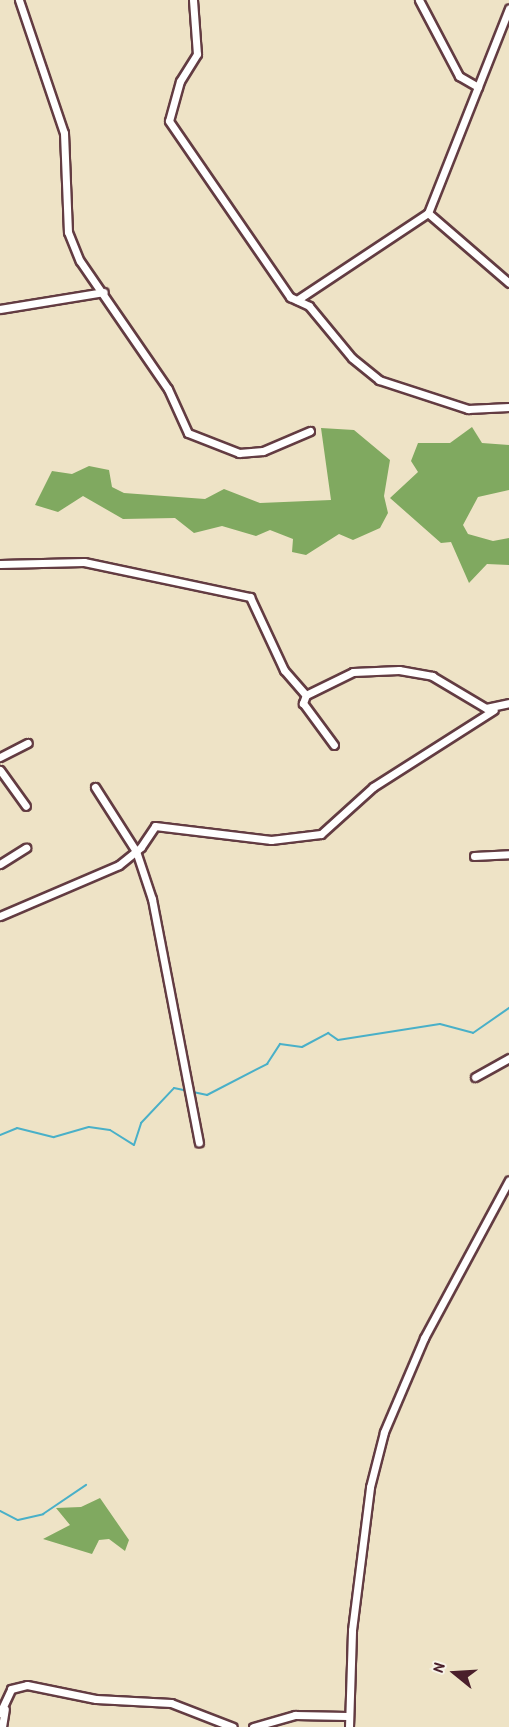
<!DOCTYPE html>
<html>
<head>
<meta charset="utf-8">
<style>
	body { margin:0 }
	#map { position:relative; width:509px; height:1727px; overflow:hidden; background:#eee3c6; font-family:"Patrick Hand",sans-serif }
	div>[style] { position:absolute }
	.forest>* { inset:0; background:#80a960 }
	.stream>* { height:2px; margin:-1px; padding:0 1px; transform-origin:1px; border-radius:1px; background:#49b0c8 }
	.roads { filter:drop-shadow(2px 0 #633c42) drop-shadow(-2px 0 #633c42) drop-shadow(0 2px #633c42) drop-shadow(0 -2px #633c42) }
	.minor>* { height:7px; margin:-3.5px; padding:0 3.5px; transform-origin:3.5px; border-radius:3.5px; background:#fff }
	span { translate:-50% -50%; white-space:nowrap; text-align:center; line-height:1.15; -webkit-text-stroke:4.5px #f7f3e8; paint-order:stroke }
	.north { position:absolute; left:425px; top:1643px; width:60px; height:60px; -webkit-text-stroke:4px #f7f3e8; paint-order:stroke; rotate:288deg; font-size:16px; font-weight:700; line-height:24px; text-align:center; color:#4a1f2b }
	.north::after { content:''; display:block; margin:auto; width:21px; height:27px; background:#4a1f2b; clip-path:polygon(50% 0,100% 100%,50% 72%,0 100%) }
</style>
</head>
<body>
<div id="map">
	<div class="forest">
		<div style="clip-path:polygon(472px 427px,482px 443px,509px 445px,509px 490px,478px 497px,463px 525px,468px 534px,493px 541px,509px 538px,509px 565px,487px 564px,469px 583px,451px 542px,441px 543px,390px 498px,418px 472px,411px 461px,418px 443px,450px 443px)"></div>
		<div style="clip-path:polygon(321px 428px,354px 430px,390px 460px,384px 496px,388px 513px,380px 528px,353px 540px,339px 534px,306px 555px,292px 552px,293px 539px,270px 530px,256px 536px,222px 526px,194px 533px,175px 518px,123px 519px,83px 496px,58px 512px,35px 505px,52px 471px,72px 474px,89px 466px,109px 470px,112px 487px,124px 493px,205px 499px,224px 489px,260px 503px,331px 500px)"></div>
		<div style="clip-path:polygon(100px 1498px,129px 1540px,125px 1551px,109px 1539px,99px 1540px,92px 1554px,43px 1539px,70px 1525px,56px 1508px,81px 1507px)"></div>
	</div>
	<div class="stream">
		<div style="left:0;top:1135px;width:18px;rotate:-22deg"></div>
		<div style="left:17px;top:1128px;width:38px;rotate:14deg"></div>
		<div style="left:54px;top:1137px;width:36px;rotate:-16deg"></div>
		<div style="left:89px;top:1127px;width:21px;rotate:8deg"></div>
		<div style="left:110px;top:1130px;width:28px;rotate:32deg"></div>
		<div style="left:134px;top:1145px;width:23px;rotate:-72deg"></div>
		<div style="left:141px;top:1123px;width:48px;rotate:-46.7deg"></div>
		<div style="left:174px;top:1088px;width:34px;rotate:12deg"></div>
		<div style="left:207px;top:1095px;width:68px;rotate:-27.3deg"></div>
		<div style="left:267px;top:1064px;width:24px;rotate:-57deg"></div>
		<div style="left:280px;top:1044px;width:22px;rotate:8deg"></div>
		<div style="left:302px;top:1047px;width:30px;rotate:-28deg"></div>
		<div style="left:328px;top:1033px;width:12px;rotate:35deg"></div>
		<div style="left:338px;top:1040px;width:103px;rotate:-8.9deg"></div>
		<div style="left:440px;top:1024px;width:34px;rotate:15deg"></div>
		<div style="left:473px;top:1033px;width:44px;rotate:-34.8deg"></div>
		<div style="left:0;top:1511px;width:20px;rotate:27deg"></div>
		<div style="left:18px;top:1520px;width:26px;rotate:-13deg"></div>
		<div style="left:43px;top:1514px;width:52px;rotate:-34deg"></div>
	</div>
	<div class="roads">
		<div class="minor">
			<div style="left:19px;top:0;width:140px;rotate:71.3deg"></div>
			<div style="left:64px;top:133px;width:99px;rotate:87.7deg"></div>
			<div style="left:68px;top:232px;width:31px;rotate:68deg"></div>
			<div style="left:80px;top:261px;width:155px;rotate:55.5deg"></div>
			<div style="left:168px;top:389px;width:48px;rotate:65.6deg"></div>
			<div style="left:188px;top:433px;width:55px;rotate:21.4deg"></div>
			<div style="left:239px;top:453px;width:24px;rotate:-5deg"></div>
			<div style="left:263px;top:451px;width:51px;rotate:-23.1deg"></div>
			<div style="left:193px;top:0;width:54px;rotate:85.8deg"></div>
			<div style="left:197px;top:54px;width:32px;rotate:122deg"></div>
			<div style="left:180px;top:81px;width:41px;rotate:105.4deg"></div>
			<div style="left:169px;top:121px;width:214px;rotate:55.5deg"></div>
			<div style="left:290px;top:297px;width:21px;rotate:25deg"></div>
			<div style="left:309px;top:306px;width:67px;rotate:50.4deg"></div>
			<div style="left:352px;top:358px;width:35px;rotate:39deg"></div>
			<div style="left:379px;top:380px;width:94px;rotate:18deg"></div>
			<div style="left:468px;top:409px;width:41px;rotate:-2.8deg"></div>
			<div style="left:419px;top:0;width:86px;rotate:62.2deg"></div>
			<div style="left:459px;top:76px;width:22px;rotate:30deg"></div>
			<div style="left:428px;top:213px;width:107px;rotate:40.8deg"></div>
			<div style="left:297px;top:300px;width:157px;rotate:-33.6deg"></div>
			<div style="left:428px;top:213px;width:220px;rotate:-68.4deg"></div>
			<div style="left:0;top:309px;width:105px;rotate:-9.3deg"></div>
			<div style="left:0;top:564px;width:84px;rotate:-1.4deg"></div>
			<div style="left:84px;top:562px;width:170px;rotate:11.9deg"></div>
			<div style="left:250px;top:597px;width:81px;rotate:65deg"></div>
			<div style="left:284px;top:670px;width:33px;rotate:49deg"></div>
			<div style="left:306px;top:695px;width:52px;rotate:-26.1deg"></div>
			<div style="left:353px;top:672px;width:46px;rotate:-2.5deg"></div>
			<div style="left:399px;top:670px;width:34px;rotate:10deg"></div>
			<div style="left:432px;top:676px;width:63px;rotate:30.7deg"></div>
			<div style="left:486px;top:708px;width:24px;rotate:-12deg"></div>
			<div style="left:306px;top:695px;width:9px;rotate:111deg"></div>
			<div style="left:303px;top:703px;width:52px;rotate:53.6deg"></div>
			<div style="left:0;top:757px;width:31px;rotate:-27deg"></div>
			<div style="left:0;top:770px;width:44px;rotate:54.2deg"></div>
			<div style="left:95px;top:787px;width:76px;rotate:57.4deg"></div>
			<div style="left:136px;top:851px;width:51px;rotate:71.6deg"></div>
			<div style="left:152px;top:899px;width:248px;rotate:79.1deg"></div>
			<div style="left:474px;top:856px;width:35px;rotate:-3deg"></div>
			<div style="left:0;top:864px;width:31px;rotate:-32deg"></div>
			<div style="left:0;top:916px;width:129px;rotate:-23.2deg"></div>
			<div style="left:119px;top:865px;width:28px;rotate:-39deg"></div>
			<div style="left:141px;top:847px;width:25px;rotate:-56deg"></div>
			<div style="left:155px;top:826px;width:117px;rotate:6.9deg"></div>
			<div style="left:271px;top:840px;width:50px;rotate:-6.8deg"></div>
			<div style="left:321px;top:834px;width:70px;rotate:-42.1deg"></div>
			<div style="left:373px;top:787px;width:143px;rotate:-32.5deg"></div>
			<div style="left:475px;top:1077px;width:39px;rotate:-29deg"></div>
			<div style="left:0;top:1713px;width:26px;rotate:-65deg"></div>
			<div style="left:11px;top:1689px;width:16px;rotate:-14deg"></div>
			<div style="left:27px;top:1685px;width:70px;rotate:11.5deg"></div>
			<div style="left:96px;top:1699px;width:75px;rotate:3.1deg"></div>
			<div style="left:171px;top:1703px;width:66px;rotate:21.2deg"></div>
			<div style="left:2px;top:1727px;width:18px;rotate:-81deg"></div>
			<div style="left:253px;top:1727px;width:44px;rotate:-15.9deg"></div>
			<div style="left:295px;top:1715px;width:52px;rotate:1.1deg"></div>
			<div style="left:349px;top:1727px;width:97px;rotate:-88.2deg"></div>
			<div style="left:352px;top:1630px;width:144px;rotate:-82.8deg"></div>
			<div style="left:370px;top:1487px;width:57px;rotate:-75.7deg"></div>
			<div style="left:384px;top:1432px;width:102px;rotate:-66.9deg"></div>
			<div style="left:424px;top:1338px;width:179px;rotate:-61.7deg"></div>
		</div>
	</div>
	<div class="north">N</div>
</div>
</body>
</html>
